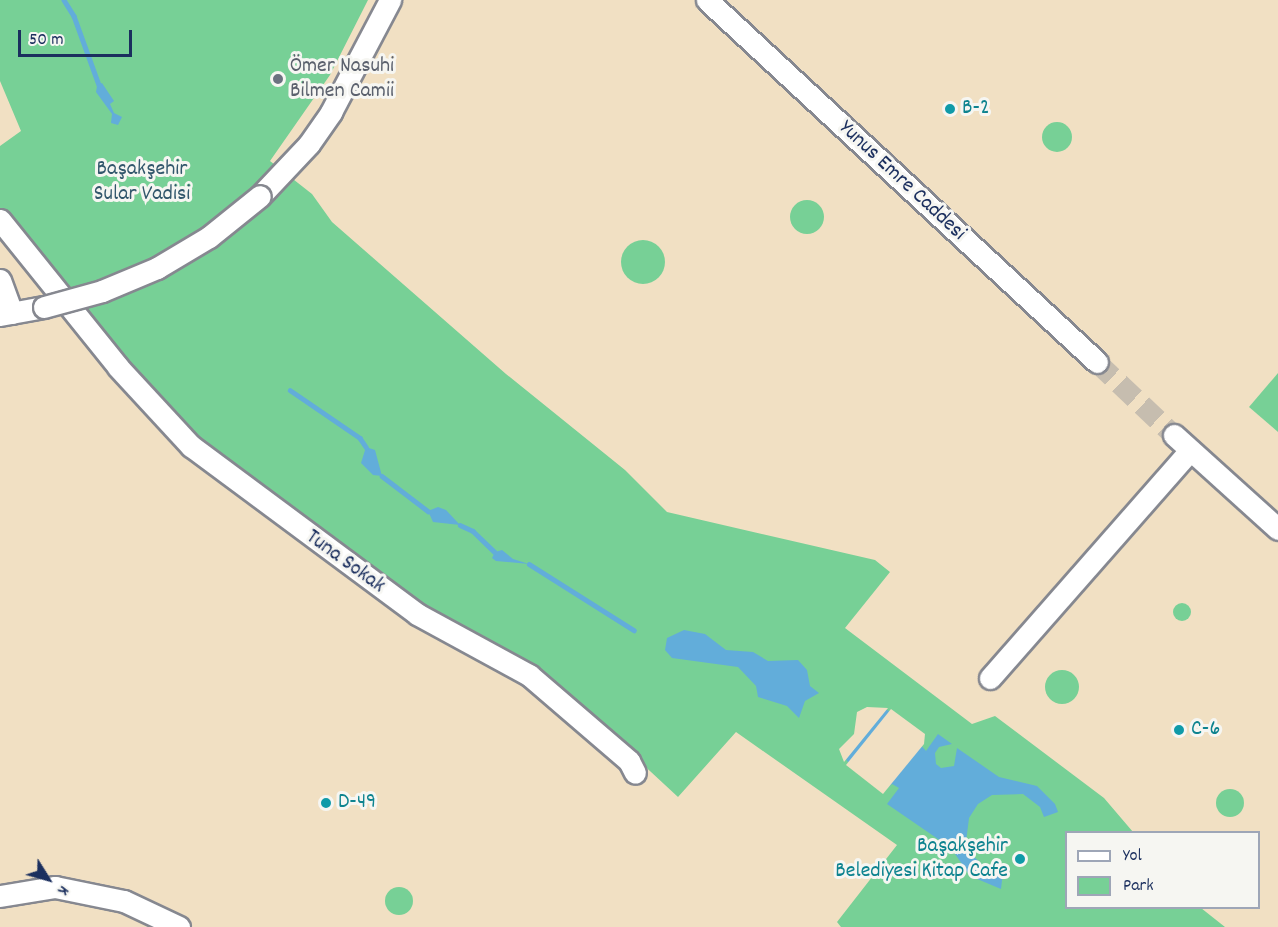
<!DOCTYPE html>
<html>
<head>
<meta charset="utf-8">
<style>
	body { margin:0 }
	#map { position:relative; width:1278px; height:927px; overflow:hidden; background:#f1e0c3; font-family:Dekko,sans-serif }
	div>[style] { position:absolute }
	.green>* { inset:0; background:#77d096 }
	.round { border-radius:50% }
	.water>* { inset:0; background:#62adda }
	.pier>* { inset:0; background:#f1e0c3 }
	.stream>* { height:4.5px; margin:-2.25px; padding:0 2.25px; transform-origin:2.25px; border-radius:2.25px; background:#62adda }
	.minor-tunnel>* { height:21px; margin-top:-10.5px; transform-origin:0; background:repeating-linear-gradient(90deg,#c6bdaf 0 21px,transparent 0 31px) }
	.roads { filter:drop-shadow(2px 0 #868890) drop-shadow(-2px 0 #868890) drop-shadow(0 2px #868890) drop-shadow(0 -2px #868890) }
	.minor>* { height:21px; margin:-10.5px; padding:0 10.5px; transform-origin:10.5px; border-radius:10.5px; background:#fff }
	.bridges { filter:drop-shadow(2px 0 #868890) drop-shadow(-2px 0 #868890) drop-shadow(0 2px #868890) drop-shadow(0 -2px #868890) }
	.minor-bridge>* { height:21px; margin:-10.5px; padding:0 10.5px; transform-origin:10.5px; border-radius:10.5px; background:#fff }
	.dots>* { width:16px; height:16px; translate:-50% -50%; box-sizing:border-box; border:3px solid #f6f6f2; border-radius:50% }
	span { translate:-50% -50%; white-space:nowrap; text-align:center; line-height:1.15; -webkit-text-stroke:6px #f6f6f2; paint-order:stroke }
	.worship-label { font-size:22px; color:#5b616d }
	.left { translate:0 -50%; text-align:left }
	.culture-label { font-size:22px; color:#0d838f }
	.right { translate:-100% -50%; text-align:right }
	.park-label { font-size:22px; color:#32576c }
	.street-label { font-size:22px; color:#1b2f5e }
	.legend { position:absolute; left:1065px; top:831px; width:195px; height:78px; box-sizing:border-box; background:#f6f6f2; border:2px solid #9ea6b7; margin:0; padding:8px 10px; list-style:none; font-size:18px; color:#1b2f5e }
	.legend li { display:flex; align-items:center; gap:12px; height:30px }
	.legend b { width:30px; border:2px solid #9ea6b7 }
	.north { position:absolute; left:18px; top:849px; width:60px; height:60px; -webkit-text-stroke:4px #f6f6f2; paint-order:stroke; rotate:127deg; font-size:16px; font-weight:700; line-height:24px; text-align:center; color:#1b2f5e }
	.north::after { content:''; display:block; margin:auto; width:21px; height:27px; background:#1b2f5e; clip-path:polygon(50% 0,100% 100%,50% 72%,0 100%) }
	.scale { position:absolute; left:18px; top:30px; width:114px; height:27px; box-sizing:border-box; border:3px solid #1b2f5e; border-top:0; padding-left:8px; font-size:18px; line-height:21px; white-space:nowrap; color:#1b2f5e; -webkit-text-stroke:4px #f6f6f2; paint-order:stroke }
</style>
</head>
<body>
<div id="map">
	<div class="green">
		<div style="clip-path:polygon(0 0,368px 0,330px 75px,270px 161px,312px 194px,332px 222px,506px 374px,625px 470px,667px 512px,875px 560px,890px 572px,845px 628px,972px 724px,995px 716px,1104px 798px,1133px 832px,1066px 832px,1066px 908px,1201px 908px,1225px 927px,841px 927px,837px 922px,897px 845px,736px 732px,678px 797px,555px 683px,526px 663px,421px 606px,231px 470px,172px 416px,0 212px,0 146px,21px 131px,0 81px)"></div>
		<div class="round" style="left:1042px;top:122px;width:30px;height:30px"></div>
		<div class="round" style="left:790px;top:200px;width:34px;height:34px"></div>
		<div class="round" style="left:621px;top:240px;width:44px;height:44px"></div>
		<div style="clip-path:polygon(1278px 373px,1278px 432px,1249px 407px)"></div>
		<div class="round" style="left:1173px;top:603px;width:18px;height:18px"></div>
		<div class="round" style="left:1045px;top:670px;width:34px;height:34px"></div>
		<div class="round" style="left:1216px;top:789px;width:28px;height:28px"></div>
		<div class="round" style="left:385px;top:887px;width:28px;height:28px"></div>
	</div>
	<div class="water">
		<div style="clip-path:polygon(102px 83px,114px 101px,110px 104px,114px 113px,122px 117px,118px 125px,111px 123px,112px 114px,96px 92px,97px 86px)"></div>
		<div style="clip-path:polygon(366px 447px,375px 450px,382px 476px,373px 475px,361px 463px)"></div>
		<div style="clip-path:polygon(438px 507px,446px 510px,460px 525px,433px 522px,428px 511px)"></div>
		<div style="clip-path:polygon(502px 550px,513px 559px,529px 564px,496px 561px,492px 558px,495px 552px)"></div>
		<div style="clip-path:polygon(684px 630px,705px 634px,726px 650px,753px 652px,768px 661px,798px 660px,807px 670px,810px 686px,819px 693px,805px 701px,799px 718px,787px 706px,758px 697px,756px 686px,738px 667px,672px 658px,665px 650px,667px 638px)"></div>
		<div style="clip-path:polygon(884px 709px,892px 712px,926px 751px,938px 734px,952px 744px,939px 747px,935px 753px,936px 764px,941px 768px,954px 766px,957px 748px,999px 777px,1037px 786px,1055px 804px,1058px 812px,1044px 817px,1040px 807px,1023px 794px,992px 795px,978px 804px,969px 818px,966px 842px,971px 854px,988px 870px,1003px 872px,1001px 889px,970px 876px,951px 848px,887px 804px,899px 788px,892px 784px,884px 791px,847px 761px,842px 750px)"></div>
	</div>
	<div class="pier">
		<div style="clip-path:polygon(867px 707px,888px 708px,844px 762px,839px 749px,854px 734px,857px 712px)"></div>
		<div style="clip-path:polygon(891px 709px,925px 734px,924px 744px,883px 794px,846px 765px)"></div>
	</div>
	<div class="stream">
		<div style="left:64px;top:0;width:19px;rotate:58deg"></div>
		<div style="left:74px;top:16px;width:73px;rotate:70.1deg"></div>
		<div style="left:290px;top:390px;width:85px;rotate:34.4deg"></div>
		<div style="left:360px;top:438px;width:11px;rotate:56deg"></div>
		<div style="left:382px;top:476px;width:58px;rotate:37.3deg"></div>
		<div style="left:460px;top:525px;width:14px;rotate:25deg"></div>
		<div style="left:473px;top:531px;width:30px;rotate:44deg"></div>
		<div style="left:529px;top:564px;width:124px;rotate:32.2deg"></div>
	</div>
	<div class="minor-tunnel">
		<div style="left:1097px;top:362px;width:106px;rotate:43.5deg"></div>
	</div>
	<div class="roads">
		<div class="minor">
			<div style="left:707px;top:0;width:532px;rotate:42.87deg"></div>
			<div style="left:260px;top:196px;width:71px;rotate:-46.7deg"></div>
			<div style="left:309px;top:144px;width:39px;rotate:-55deg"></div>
			<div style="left:331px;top:112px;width:127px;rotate:-62.2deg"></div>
			<div style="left:0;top:220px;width:189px;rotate:51.2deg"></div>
			<div style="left:118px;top:367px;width:108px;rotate:47.3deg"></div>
			<div style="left:191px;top:446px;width:282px;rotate:36.6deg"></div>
			<div style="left:417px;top:614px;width:128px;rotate:28.6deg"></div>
			<div style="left:529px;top:675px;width:132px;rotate:40.7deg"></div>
			<div style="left:629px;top:761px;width:13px;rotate:63deg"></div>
			<div style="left:0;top:280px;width:35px;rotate:70deg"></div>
			<div style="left:0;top:315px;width:45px;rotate:-10.3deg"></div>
			<div style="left:1174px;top:435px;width:140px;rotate:42.1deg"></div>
			<div style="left:990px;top:678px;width:303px;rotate:-48.7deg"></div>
			<div style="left:0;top:896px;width:56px;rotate:-9.3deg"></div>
			<div style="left:55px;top:887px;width:70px;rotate:11.5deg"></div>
			<div style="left:124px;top:901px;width:61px;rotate:25.3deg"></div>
		</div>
	</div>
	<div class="bridges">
		<div class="minor-bridge">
			<div style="left:44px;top:307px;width:60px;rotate:-15.4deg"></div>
			<div style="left:102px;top:291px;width:60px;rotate:-22.7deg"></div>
			<div style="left:157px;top:268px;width:61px;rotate:-30.8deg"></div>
			<div style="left:209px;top:237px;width:65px;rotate:-38.8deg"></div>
		</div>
	</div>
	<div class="dots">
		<div style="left:278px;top:79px;background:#6b7280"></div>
		<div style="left:950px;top:109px;background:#0f9aa8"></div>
		<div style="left:1179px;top:730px;background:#0f9aa8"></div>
		<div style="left:326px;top:803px;background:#0f9aa8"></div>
		<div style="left:1020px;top:859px;background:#0f9aa8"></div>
	</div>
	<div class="worship-label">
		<span class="left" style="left:290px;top:79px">Ömer Nasuhi<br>Bilmen Camii</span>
	</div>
	<div class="culture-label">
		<span class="left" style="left:962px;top:109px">B-2</span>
		<span class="left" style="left:1191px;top:730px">C-6</span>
		<span class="left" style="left:338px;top:803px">D-49</span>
		<span class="right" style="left:1008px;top:859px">Başakşehir<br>Belediyesi Kitap Cafe</span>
	</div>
	<div class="park-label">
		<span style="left:142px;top:182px">Başakşehir<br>Sular Vadisi</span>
	</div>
	<div class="street-label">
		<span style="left:902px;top:181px;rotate:43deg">Yunus Emre Caddesi</span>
		<span style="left:345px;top:562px;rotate:36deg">Tuna Sokak</span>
	</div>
	<ul class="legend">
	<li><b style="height:8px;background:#fff"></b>Yol</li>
	<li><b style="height:16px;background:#77d096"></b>Park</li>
	</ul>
	<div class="north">K</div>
	<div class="scale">50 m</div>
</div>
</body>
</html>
